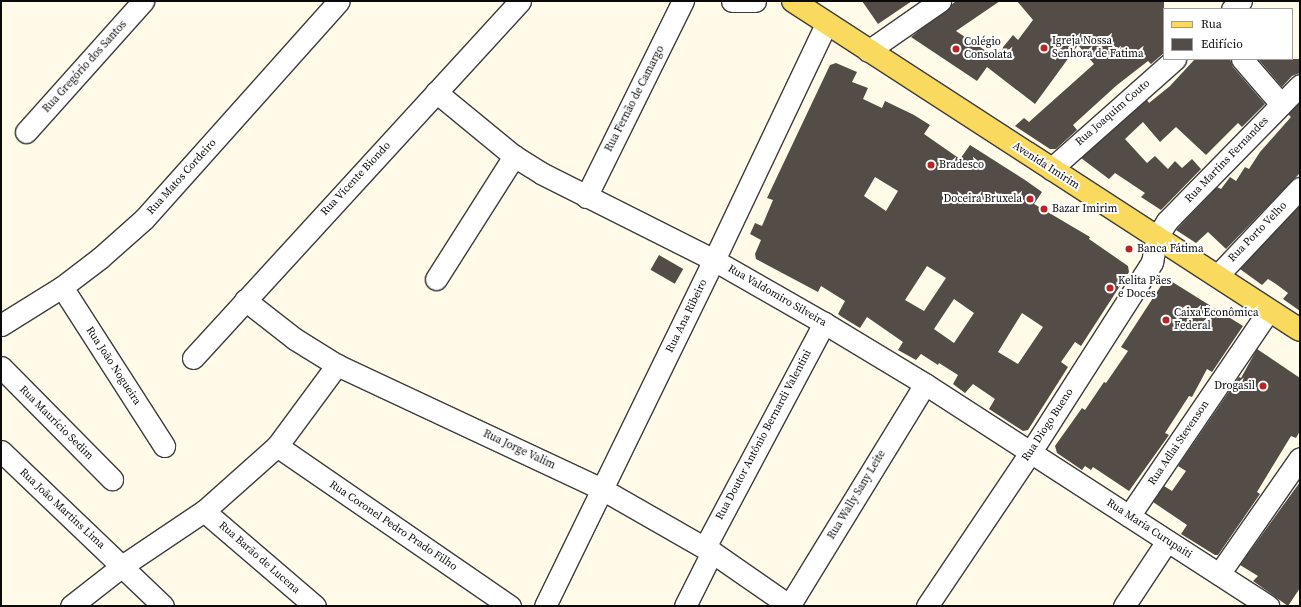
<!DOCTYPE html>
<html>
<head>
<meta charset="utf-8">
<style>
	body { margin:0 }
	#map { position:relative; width:1301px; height:607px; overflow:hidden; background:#fffbe8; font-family:"Source Serif 4",serif }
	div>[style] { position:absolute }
	.building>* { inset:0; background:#534c47; transform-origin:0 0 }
	.roads { filter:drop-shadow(1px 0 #3d3d3d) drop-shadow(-1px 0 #3d3d3d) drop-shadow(0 1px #3d3d3d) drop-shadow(0 -1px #3d3d3d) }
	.minor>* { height:21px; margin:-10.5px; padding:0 10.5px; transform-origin:10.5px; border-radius:10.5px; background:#fff }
	.major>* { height:22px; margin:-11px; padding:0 11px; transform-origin:11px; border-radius:11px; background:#f9d95e }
	.dots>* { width:11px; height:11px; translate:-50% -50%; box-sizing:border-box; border:2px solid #fff; border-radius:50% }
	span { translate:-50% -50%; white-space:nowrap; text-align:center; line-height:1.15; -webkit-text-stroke:4px #fff; paint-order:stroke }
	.poi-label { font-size:11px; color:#0a0a0a }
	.left { translate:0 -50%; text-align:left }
	.right { translate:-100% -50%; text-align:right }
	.street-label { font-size:11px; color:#0a0a0a }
	.frame { position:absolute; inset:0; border:2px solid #0a0a0a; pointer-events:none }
	.legend { position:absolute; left:1163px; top:8px; width:130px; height:52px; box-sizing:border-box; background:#fff; border:1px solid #9d9d9d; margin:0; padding:5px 7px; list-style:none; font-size:12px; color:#0a0a0a }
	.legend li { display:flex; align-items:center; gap:8px; height:20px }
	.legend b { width:20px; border:1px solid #9d9d9d }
</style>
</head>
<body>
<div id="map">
	<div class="building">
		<div style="clip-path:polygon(862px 1px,912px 1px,878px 24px)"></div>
		<div style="clip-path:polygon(956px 1px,1000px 1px,956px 31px,995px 57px,1013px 35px,1018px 40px,1033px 20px,1017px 1px,1164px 1px,1164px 53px,1151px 64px,1148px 61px,1117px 85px,1073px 125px,1077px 130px,1056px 149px,1050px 149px,1015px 126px,1024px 118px,1029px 122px,1094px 64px,1078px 45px,1035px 104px,987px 67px,977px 81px,911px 37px)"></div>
		<div style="clip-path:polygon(1195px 59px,1230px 59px,1233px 67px,1265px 104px,1242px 127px,1238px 123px,1206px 155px,1176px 127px,1160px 142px,1143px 122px,1125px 139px,1147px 163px,1155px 156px,1168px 169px,1175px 161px,1182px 168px,1192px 159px,1201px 169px,1161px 210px,1141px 197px,1145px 193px,1115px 173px,1109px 179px,1081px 158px,1147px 100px,1149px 103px,1170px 86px)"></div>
		<div style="clip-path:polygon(1258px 59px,1300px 59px,1300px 73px,1292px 76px,1282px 87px)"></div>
		<div style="clip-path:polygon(evenodd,836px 63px,857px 72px,852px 82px,868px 88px,863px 99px,882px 108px,885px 101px,914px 115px,930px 125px,924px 134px,960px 159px,970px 145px,1025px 180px,1042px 192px,1034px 204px,1090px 237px,1089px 239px,1128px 266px,1129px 272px,1081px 346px,1075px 342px,1061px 362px,1068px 367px,1028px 430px,1023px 431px,989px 409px,995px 399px,973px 384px,965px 393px,953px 384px,958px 375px,939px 363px,938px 365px,921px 354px,916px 360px,898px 350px,903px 342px,867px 317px,860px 328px,842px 317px,838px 314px,845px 301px,821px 286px,818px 292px,756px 259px,755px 254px,761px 240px,750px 234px,755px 223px,762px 226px,773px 200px,767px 198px,830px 65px,836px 63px,875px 177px,898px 191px,886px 211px,864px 196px,875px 177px,836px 63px,927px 266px,946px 278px,924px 311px,905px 300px,927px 266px,836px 63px,954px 299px,974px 313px,954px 343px,934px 329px,954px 299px,836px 63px,1022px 313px,1043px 327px,1018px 364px,998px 352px,1022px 313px)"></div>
		<div style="clip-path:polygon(1300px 102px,1300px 173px,1226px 249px,1208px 232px,1196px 243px,1176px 230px,1217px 187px,1221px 189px,1230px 177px,1236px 181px,1245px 167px,1249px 169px,1260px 152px,1291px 117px,1288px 114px)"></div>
		<div style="clip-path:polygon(1300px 205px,1300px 311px,1283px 299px,1288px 293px,1276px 284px,1268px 279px,1262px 285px,1240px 269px)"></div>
		<div style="left:659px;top:255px;width:28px;height:17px;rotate:30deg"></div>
		<div style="clip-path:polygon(1166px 278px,1243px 326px,1212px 372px,1207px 369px,1192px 397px,1189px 396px,1165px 433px,1169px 435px,1129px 491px,1093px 467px,1091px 470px,1085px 466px,1082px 470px,1057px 453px,1055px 446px,1082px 408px,1085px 410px,1104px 382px,1106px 383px,1128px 351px,1121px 347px)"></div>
		<div style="clip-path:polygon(1257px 349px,1300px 378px,1300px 431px,1296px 438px,1291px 436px,1257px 492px,1260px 494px,1218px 555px,1215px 555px,1181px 534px,1187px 525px,1153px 502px,1164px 486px,1172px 491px,1186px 471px,1178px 466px,1239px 377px,1241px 378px)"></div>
		<div style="clip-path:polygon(1300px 482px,1300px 588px,1288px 606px,1253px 581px,1258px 576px,1240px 565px)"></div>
	</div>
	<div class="roads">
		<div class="minor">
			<div style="left:732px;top:1px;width:23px"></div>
			<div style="left:1232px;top:9px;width:12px;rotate:-42deg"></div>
			<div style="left:868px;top:51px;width:88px;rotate:-34.8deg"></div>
			<div style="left:1242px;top:59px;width:60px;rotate:49.1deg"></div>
			<div style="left:436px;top:92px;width:101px;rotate:39.4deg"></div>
			<div style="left:514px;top:156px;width:32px;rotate:32deg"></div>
			<div style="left:541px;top:173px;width:194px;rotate:26.7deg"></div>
			<div style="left:714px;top:260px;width:127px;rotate:29.8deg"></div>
			<div style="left:824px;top:323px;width:118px;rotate:31.1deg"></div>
			<div style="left:925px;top:384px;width:409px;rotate:32.9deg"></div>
			<div style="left:26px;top:132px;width:176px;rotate:-48.2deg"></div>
			<div style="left:1051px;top:169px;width:166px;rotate:-41.6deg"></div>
			<div style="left:586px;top:197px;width:219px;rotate:-63.7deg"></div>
			<div style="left:1217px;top:276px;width:121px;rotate:-46.7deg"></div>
			<div style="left:436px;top:279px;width:146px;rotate:-57.6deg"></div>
			<div style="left:62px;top:287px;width:189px;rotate:57.3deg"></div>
			<div style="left:245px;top:300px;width:63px;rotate:38deg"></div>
			<div style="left:295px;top:339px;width:49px;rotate:31.8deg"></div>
			<div style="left:337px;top:365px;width:293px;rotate:25.1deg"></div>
			<div style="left:602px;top:489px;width:127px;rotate:29.8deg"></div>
			<div style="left:712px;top:552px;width:95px;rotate:34.7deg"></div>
			<div style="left:1px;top:325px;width:72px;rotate:-31.9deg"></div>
			<div style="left:62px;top:287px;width:48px;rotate:-37.3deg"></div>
			<div style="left:100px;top:258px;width:59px;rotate:-41.6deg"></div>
			<div style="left:144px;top:219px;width:292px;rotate:-48.2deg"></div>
			<div style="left:193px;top:358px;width:484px;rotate:-47.5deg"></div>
			<div style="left:1px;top:367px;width:158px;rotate:45.3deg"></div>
			<div style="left:277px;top:446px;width:283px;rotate:34.5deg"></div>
			<div style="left:1px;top:451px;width:224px;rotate:43.7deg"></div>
			<div style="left:204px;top:511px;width:146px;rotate:40.6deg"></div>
			<div style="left:1129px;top:516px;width:249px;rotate:-55.8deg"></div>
			<div style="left:705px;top:547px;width:254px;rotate:-62deg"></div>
			<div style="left:1219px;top:574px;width:141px;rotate:-55.1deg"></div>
			<div style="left:71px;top:606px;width:65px;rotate:-38.1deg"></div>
			<div style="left:122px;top:566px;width:99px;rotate:-33.9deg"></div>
			<div style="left:204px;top:511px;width:98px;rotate:-41.7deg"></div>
			<div style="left:277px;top:446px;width:101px;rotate:-53.5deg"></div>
			<div style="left:545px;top:606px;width:385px;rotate:-64deg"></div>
			<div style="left:714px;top:260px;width:261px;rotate:-64.6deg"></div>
			<div style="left:685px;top:606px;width:60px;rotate:-63.4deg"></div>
			<div style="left:789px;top:606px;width:260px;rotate:-58.5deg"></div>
			<div style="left:927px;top:606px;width:184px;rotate:-56.1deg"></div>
			<div style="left:1030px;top:453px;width:227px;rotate:-57.4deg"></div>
			<div style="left:1152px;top:262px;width:25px;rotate:-79deg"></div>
			<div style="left:1157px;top:237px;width:19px;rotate:-58deg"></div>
			<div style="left:1167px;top:221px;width:190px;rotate:-45.6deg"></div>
			<div style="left:1124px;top:606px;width:78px;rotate:-56.5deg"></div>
		</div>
		<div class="major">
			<div style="left:793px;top:1px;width:604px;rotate:32.98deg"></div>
		</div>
	</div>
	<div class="dots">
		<div style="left:1044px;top:48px;background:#b92425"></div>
		<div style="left:956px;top:49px;background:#b92425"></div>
		<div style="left:931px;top:165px;background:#b92425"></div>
		<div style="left:1030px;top:199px;background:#b92425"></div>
		<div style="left:1044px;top:209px;background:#b92425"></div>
		<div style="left:1129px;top:249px;background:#b92425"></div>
		<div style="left:1110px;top:288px;background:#b92425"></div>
		<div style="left:1166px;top:320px;background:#b92425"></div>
		<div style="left:1263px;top:386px;background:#b92425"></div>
	</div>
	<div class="poi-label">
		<span class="left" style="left:1052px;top:48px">Igreja Nossa<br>Senhora de Fatima</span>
		<span class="left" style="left:964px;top:49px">Colégio<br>Consolata</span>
		<span class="left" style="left:939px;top:165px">Bradesco</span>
		<span class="right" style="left:1022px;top:199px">Doceira Bruxela</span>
		<span class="left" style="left:1052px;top:209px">Bazar Imirim</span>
		<span class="left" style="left:1137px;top:249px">Banca Fátima</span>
		<span class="left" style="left:1118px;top:288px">Kelita Pães<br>e Doces</span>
		<span class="left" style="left:1174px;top:320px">Caixa Econômica<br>Federal</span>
		<span class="right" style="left:1255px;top:386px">Drogasil</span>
	</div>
	<div class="street-label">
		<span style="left:85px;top:67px;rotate:-48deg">Rua Gregório dos Santos</span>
		<span style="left:635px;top:99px;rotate:-63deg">Rua Fernão de Camargo</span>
		<span style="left:1113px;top:113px;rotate:-41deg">Rua Joaquim Couto</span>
		<span style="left:1227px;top:160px;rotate:-46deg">Rua Martins Fernandes</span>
		<span style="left:1046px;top:166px;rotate:33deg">Avenida Imirim</span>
		<span style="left:182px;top:177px;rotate:-48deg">Rua Matos Cordeiro</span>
		<span style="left:356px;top:179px;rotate:-47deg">Rua Vicente Biondo</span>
		<span style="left:1258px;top:232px;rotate:-46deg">Rua Porto Velho</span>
		<span style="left:777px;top:296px;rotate:30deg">Rua Valdomiro Silveira</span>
		<span style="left:687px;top:316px;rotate:-64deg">Rua Ana Ribeiro</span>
		<span style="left:113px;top:366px;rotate:57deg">Rua João Nogueira</span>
		<span style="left:56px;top:423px;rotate:45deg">Rua Maurício Sedim</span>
		<span style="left:1048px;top:425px;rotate:-57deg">Rua Diogo Bueno</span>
		<span style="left:764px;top:435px;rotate:-62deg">Rua Doutor Antônio Bernardi Valentini</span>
		<span style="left:1179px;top:443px;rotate:-56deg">Rua Adlai Stevenson</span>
		<span style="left:519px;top:450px;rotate:25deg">Rua Jorge Valim</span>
		<span style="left:857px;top:495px;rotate:-59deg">Rua Wally Sany Leite</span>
		<span style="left:62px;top:509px;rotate:43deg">Rua João Martins Lima</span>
		<span style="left:393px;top:526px;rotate:34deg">Rua Coronel Pedro Prado Filho</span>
		<span style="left:1149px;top:529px;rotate:33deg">Rua Maria Curupaiti</span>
		<span style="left:259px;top:558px;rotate:41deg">Rua Barão de Lucena</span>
	</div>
	<div class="frame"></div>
	<ul class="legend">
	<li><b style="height:5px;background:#f9d95e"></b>Rua</li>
	<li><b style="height:11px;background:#534c47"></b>Edifício</li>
	</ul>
</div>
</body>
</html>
